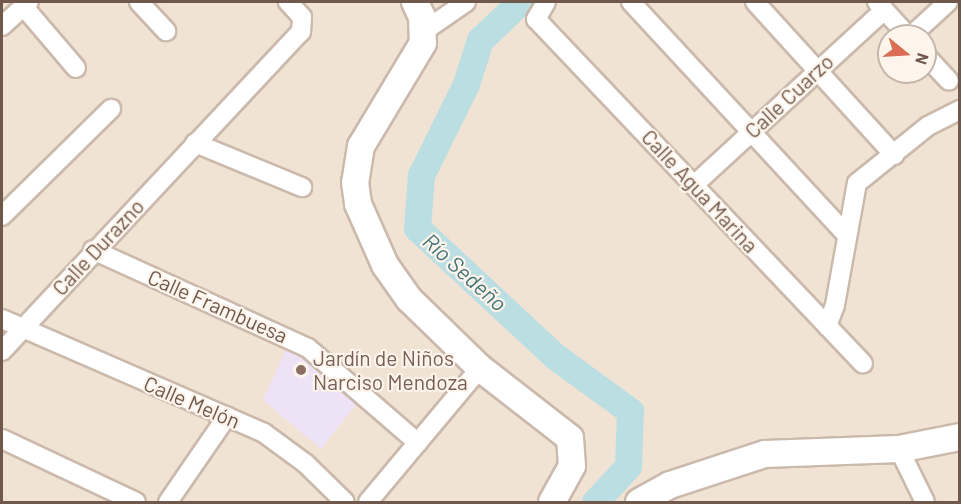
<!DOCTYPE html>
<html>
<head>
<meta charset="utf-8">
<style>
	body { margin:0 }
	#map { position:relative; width:961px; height:504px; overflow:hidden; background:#faf1e5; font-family:Barlow,sans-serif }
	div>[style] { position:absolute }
	.residential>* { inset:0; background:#f1e3d4 }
	.education>* { inset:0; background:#eee2f6 }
	.river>* { height:27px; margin:-13.5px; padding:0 13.5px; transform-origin:13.5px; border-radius:13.5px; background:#bbdee2 }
	.roads { filter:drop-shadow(2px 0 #cbb9ac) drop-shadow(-2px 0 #cbb9ac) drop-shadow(0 2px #cbb9ac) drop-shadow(0 -2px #cbb9ac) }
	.street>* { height:18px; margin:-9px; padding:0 9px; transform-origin:9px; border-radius:9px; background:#fff }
	.secondary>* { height:26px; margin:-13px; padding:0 13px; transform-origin:13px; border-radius:13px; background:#fff }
	.dots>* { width:16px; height:16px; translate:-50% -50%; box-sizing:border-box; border:3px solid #fdf5eb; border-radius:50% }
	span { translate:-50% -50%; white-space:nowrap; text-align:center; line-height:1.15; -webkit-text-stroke:4.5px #fdf5eb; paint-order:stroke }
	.street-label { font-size:21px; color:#71584c }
	.education-label { font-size:21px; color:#785e54 }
	.left { translate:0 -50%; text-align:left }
	.water-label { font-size:22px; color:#45757b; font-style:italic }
	.frame { position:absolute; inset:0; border:3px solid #71584c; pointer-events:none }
	.north { position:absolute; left:877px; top:24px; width:60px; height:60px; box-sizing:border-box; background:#fdf5eb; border:2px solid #c5b6ab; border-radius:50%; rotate:108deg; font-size:16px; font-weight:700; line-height:24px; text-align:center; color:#71584c }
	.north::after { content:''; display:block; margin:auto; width:21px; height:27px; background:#da6d54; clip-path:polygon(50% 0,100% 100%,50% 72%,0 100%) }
</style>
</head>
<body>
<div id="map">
	<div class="residential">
		<div style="clip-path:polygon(evenodd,2px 2px,959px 2px,959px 502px,2px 502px,2px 2px,889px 36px,925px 36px,925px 72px,889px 72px,889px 36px)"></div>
	</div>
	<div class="education">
		<div style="clip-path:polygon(290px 341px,361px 398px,321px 449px,263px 400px)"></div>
	</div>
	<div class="river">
		<div style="left:520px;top:2px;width:55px;rotate:136.5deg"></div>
		<div style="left:480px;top:40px;width:46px;rotate:107.7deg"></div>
		<div style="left:466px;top:84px;width:102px;rotate:116.3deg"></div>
		<div style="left:421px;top:175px;width:53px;rotate:94.3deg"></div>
		<div style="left:417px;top:228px;width:190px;rotate:42.9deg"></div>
		<div style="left:556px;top:357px;width:92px;rotate:36.1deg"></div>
		<div style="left:630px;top:411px;width:55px;rotate:92.1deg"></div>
		<div style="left:628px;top:466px;width:49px;rotate:132.5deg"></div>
	</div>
	<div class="roads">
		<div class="street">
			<div style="left:139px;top:2px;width:40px;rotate:47deg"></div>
			<div style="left:546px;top:2px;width:20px;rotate:120deg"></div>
			<div style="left:536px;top:19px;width:475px;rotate:46.5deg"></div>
			<div style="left:631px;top:2px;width:315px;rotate:47.2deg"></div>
			<div style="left:755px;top:2px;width:207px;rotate:47.7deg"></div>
			<div style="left:877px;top:2px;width:46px;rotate:47.6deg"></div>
			<div style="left:24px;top:7px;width:80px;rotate:49.6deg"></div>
			<div style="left:2px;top:26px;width:36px;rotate:-42deg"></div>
			<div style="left:424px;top:31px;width:51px;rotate:-34.6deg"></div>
			<div style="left:911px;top:36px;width:50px;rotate:-42.6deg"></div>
			<div style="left:925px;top:55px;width:35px;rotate:47deg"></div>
			<div style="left:195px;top:143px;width:116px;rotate:22.4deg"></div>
			<div style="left:695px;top:184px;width:257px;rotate:-42.6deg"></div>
			<div style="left:2px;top:216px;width:153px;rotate:-44.5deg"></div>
			<div style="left:93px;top:250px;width:236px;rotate:24.5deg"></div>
			<div style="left:308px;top:348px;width:145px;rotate:40.8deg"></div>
			<div style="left:2px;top:319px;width:286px;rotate:23.5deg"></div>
			<div style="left:264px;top:433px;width:52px;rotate:36.4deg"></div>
			<div style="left:306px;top:464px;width:54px;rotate:44.3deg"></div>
			<div style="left:827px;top:326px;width:22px;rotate:-69deg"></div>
			<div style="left:835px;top:305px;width:124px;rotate:-79.8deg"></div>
			<div style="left:857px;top:183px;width:91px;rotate:-38.8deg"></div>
			<div style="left:928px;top:126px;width:36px;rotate:-27deg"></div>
			<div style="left:2px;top:351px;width:437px;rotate:-46.9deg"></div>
			<div style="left:301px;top:32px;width:15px;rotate:-86deg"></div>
			<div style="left:302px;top:17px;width:21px;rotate:-133deg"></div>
			<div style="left:2px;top:439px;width:148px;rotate:25.2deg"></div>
			<div style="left:899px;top:449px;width:59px;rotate:63.9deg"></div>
			<div style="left:168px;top:502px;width:104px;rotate:-55.5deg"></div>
			<div style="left:368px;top:502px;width:175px;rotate:-50.1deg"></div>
		</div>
		<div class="secondary">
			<div style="left:415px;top:2px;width:17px;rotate:65deg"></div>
			<div style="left:422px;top:17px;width:26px;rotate:88deg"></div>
			<div style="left:423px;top:43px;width:120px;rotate:121deg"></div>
			<div style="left:361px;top:146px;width:36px;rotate:99deg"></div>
			<div style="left:355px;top:182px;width:22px;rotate:82deg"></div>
			<div style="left:358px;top:204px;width:67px;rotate:66.1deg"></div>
			<div style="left:385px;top:265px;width:42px;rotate:54.8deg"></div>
			<div style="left:409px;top:299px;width:99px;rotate:44.2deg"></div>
			<div style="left:480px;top:368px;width:114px;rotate:37.9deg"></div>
			<div style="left:570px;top:438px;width:28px;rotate:86deg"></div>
			<div style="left:572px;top:466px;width:41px;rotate:119.1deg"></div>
			<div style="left:639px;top:502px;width:35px;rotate:-29deg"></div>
			<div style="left:670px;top:485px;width:100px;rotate:-18.1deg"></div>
			<div style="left:765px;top:454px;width:134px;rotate:-2.1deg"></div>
			<div style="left:899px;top:449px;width:62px;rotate:-11.1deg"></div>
		</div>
	</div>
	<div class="dots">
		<div style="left:301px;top:370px;background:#8d6e63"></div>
	</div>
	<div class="street-label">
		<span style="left:789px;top:96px;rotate:-43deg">Calle Cuarzo</span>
		<span style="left:700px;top:191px;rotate:47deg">Calle Agua Marina</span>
		<span style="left:98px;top:247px;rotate:-47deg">Calle Durazno</span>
		<span style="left:218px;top:306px;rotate:24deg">Calle Frambuesa</span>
		<span style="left:192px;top:402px;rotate:23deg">Calle Melón</span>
	</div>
	<div class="education-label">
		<span class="left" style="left:313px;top:370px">Jardín de Niños<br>Narciso Mendoza</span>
	</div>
	<div class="water-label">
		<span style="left:465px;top:272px;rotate:42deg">Río Sedeño</span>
	</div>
	<div class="frame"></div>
	<div class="north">N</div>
</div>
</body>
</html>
